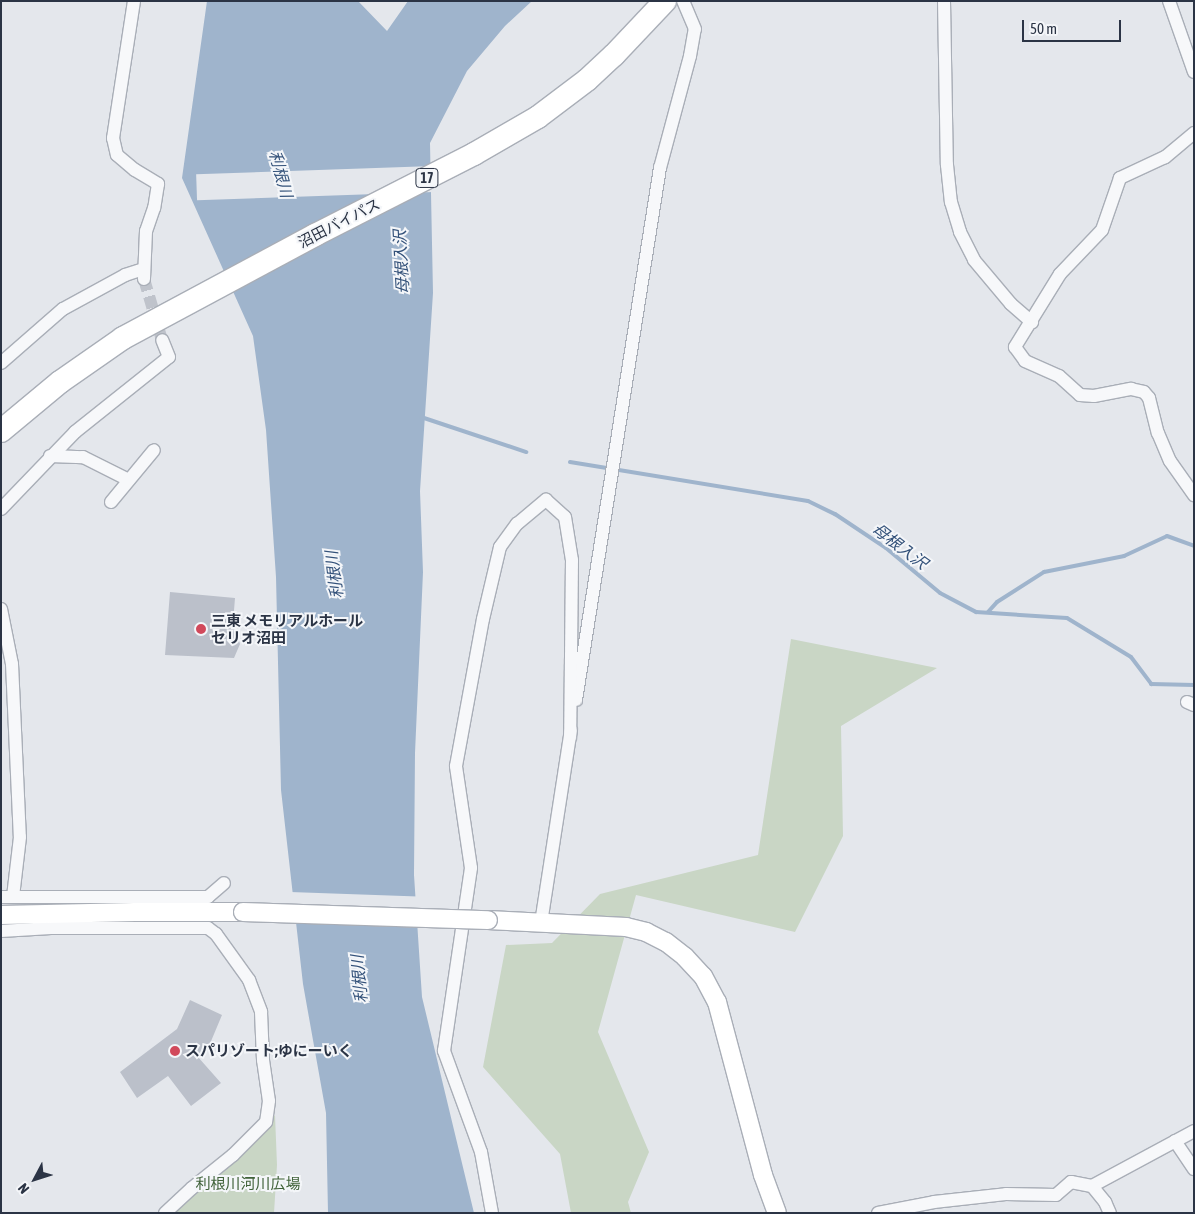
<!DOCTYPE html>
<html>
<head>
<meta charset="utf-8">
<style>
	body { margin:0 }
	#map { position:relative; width:1195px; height:1214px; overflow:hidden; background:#e4e7ec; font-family:"Asap Condensed","Noto Sans JP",sans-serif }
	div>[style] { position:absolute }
	.green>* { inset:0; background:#c9d6c5 }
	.water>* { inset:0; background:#9fb4cc }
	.pier>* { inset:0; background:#e4e7ec; transform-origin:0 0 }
	.stream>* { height:4px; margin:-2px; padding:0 2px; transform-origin:2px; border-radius:2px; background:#9fb4cc }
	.building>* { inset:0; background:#bbc0ca }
	.street-tunnel>* { height:12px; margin-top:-6px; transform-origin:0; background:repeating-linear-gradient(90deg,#bfc3cb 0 12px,transparent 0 18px) }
	.roads { filter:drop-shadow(1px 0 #a9aeb7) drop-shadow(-1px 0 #a9aeb7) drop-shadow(0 1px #a9aeb7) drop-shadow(0 -1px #a9aeb7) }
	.street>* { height:12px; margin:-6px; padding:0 6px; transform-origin:6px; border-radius:6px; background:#f7f8fa }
	.secondary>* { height:18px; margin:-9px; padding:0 9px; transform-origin:9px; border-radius:9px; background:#fff }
	.highway>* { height:22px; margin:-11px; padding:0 11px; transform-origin:11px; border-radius:11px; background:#fff }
	.bridges { filter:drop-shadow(1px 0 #a9aeb7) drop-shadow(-1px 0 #a9aeb7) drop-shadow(0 1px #a9aeb7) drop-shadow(0 -1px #a9aeb7) }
	.secondary-bridge>* { height:18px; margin:-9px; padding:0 9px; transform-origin:9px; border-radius:9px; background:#fff }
	.dots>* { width:14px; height:14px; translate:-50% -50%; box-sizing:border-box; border:2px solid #f4f6f9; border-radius:50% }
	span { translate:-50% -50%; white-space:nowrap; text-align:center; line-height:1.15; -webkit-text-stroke:4px #f4f6f9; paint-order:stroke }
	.shield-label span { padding:1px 4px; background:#f4f6f9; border:1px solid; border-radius:4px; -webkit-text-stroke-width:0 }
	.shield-label { font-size:14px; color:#2b3445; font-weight:700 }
	.street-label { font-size:15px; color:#2b3445 }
	.poi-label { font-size:15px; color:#2b3445; font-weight:700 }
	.left { translate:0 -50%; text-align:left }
	.park-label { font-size:15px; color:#3f6138 }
	.water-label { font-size:16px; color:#34527a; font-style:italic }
	.frame { position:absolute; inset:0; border:2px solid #2b3445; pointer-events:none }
	.north { position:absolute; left:10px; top:1154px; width:50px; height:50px; -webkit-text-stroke:4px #f4f6f9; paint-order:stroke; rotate:230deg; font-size:14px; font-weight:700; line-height:20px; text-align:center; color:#2b3445 }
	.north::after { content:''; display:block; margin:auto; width:18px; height:22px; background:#2b3445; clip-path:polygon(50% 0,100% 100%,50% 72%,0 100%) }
	.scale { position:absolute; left:1022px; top:20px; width:99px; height:22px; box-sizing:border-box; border:2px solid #2b3445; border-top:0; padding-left:6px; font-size:15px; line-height:18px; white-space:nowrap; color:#2b3445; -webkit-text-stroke:4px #f4f6f9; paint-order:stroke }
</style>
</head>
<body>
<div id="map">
	<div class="green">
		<div style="clip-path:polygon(791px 639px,937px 668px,841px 726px,843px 836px,795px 932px,636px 895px,598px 1032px,649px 1152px,628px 1202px,631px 1213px,571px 1213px,560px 1154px,483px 1067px,506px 945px,552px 943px,600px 894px,758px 855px)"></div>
		<div style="clip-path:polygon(275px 1115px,277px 1165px,274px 1213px,171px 1213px,235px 1159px)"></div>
	</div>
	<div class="water">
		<div style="clip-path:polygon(207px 1px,358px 1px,387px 31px,408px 1px,532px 1px,505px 26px,467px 71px,430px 143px,433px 293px,420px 491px,423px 572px,415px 753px,414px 875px,422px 997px,474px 1213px,328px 1213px,326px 1113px,303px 984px,281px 790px,276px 577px,266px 430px,253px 336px,182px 178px)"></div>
	</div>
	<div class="pier">
		<div style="left:433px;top:166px;width:26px;height:237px;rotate:88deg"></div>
		<div style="left:290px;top:892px;width:128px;height:31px;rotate:2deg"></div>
	</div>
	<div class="stream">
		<div style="left:421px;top:417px;width:111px;rotate:18.4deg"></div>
		<div style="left:570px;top:462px;width:241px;rotate:9.3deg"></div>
		<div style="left:808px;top:501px;width:30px;rotate:26deg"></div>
		<div style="left:835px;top:514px;width:61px;rotate:33.7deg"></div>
		<div style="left:886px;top:548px;width:70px;rotate:39.8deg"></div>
		<div style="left:940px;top:593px;width:41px;rotate:27.8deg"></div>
		<div style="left:976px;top:612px;width:91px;rotate:3.8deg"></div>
		<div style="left:1067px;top:618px;width:75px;rotate:31.4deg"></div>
		<div style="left:1131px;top:657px;width:34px;rotate:53deg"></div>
		<div style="left:1151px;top:684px;width:43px;rotate:1.3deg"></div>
		<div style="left:988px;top:612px;width:13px;rotate:-48deg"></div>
		<div style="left:997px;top:602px;width:56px;rotate:-32.6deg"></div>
		<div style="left:1044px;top:572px;width:82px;rotate:-11.3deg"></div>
		<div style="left:1124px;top:556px;width:47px;rotate:-24.9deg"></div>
		<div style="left:1167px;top:536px;width:29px;rotate:20deg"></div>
	</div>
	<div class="building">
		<div style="clip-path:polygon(170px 592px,235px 598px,233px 623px,240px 644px,234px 658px,165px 655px)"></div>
		<div style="clip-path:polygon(190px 1000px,222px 1015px,209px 1046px,198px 1057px,221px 1083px,191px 1106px,168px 1076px,137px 1098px,120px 1072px,177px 1029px)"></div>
	</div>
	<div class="street-tunnel">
		<div style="left:144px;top:279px;width:64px;rotate:73.6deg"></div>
	</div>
	<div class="roads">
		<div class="street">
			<div style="left:134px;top:1px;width:139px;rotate:98.7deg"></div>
			<div style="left:113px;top:138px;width:17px;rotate:77deg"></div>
			<div style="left:117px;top:155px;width:23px;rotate:40deg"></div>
			<div style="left:135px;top:170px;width:27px;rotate:31deg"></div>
			<div style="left:158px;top:184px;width:24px;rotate:99deg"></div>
			<div style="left:154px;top:208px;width:24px;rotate:109deg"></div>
			<div style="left:146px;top:231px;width:48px;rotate:92.4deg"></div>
			<div style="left:944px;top:1px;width:164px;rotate:89deg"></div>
			<div style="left:947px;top:165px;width:37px;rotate:84deg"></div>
			<div style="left:951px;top:202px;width:31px;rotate:73deg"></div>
			<div style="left:960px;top:232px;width:31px;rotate:63deg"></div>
			<div style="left:974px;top:260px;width:57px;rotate:49.9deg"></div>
			<div style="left:1011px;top:304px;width:28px;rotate:41deg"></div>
			<div style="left:1169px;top:1px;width:75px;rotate:70.6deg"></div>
			<div style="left:1194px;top:133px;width:38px;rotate:140deg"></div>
			<div style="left:1165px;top:157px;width:50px;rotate:155deg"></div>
			<div style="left:1120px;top:178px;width:55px;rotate:109.1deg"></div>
			<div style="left:1102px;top:230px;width:61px;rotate:133.7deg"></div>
			<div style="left:1060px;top:274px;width:86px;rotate:121.7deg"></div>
			<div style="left:1015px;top:347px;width:17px;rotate:54deg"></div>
			<div style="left:1025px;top:361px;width:37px;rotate:24deg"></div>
			<div style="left:1059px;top:376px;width:28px;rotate:42deg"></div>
			<div style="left:1080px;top:395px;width:14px;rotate:4deg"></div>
			<div style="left:1094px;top:396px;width:38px;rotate:-11deg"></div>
			<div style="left:1131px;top:389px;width:13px;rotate:13deg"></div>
			<div style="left:1144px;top:392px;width:8px;rotate:50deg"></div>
			<div style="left:1149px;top:398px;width:36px;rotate:76deg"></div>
			<div style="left:1158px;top:433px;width:30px;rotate:67deg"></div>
			<div style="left:1170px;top:461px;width:42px;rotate:54.8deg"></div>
			<div style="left:1px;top:363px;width:82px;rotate:-41.1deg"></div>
			<div style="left:63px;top:309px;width:71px;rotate:-28.7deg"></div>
			<div style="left:125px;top:275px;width:19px;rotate:-18deg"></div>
			<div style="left:50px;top:456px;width:33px;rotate:2deg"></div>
			<div style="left:83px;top:457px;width:51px;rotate:26.6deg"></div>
			<div style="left:111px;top:502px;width:67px;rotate:-50.4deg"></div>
			<div style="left:1px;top:509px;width:107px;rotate:-46.1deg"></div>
			<div style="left:75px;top:432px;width:120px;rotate:-38.6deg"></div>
			<div style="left:169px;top:357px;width:18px;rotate:-112deg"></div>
			<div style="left:1px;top:609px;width:56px;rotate:78.7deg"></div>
			<div style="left:12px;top:664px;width:173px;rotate:87.4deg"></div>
			<div style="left:20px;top:837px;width:60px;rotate:96.7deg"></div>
			<div style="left:13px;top:897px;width:12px;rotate:180deg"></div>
			<div style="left:576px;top:700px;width:539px;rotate:-81.03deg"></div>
			<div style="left:660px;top:168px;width:116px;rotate:-75deg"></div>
			<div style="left:690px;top:56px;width:27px;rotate:-80deg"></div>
			<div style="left:695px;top:29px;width:30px;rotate:-113deg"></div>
			<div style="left:1187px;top:702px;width:8px;rotate:23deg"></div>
			<div style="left:13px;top:897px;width:195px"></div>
			<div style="left:208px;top:897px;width:21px;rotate:-41deg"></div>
			<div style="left:541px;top:923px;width:195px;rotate:-81.2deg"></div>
			<div style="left:1px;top:931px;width:50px;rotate:-3.4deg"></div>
			<div style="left:51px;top:928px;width:157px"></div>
			<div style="left:208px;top:928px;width:10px;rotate:37deg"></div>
			<div style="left:216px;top:934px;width:57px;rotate:54.3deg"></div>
			<div style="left:249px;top:980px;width:34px;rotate:69deg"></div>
			<div style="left:261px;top:1012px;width:48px;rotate:87.6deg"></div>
			<div style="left:263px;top:1060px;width:41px;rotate:81.7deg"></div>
			<div style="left:269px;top:1101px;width:21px;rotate:98deg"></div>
			<div style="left:266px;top:1122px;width:47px;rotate:135deg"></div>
			<div style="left:233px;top:1155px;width:53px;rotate:141.2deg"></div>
			<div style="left:192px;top:1188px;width:37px;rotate:137deg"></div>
			<div style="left:1175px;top:1141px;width:34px;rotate:56deg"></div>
			<div style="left:1092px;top:1186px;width:116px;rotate:-28.3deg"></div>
			<div style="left:492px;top:1213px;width:62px;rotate:-100.2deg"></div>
			<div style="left:481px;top:1152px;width:108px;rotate:-110.1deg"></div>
			<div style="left:444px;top:1051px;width:185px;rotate:-81.6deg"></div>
			<div style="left:471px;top:868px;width:103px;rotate:-98.4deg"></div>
			<div style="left:456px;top:766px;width:149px;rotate:-79.6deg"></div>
			<div style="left:483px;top:619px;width:74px;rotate:-76.7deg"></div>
			<div style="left:500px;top:547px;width:29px;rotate:-54deg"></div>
			<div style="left:517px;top:524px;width:38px;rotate:-40deg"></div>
			<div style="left:546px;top:500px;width:25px;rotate:42deg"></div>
			<div style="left:565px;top:517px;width:44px;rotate:80.8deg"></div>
			<div style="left:572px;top:560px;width:177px;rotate:90.6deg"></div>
			<div style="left:878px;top:1213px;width:57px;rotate:-11.1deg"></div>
			<div style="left:934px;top:1202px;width:72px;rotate:-6.3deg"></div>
			<div style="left:1006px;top:1194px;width:50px;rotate:1.1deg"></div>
			<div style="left:1056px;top:1195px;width:20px;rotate:-41deg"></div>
			<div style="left:1071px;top:1182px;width:21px;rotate:11deg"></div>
			<div style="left:1092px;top:1186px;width:21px;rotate:51deg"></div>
			<div style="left:1105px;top:1202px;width:12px;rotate:66deg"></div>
		</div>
		<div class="secondary">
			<div style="left:1px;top:915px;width:134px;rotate:-1.3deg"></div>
			<div style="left:135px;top:912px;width:108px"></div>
			<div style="left:488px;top:920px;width:138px;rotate:2.9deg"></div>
			<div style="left:626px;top:927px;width:21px;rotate:14deg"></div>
			<div style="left:646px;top:932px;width:22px;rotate:27deg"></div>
			<div style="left:666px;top:942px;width:24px;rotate:38deg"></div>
			<div style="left:685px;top:957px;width:26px;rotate:47deg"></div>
			<div style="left:703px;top:976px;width:30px;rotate:62deg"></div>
			<div style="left:717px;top:1002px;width:179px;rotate:75.1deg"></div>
			<div style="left:763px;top:1175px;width:40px;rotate:69.8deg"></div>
		</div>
		<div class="highway">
			<div style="left:1px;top:431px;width:77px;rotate:-39.7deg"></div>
			<div style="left:60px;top:382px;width:77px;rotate:-34.9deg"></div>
			<div style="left:123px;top:338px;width:218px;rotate:-28.2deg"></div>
			<div style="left:315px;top:235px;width:178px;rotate:-27deg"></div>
			<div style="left:474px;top:154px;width:74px;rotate:-30deg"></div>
			<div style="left:538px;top:117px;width:61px;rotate:-37.1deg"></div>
			<div style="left:587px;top:80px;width:37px;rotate:-43deg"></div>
			<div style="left:614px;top:55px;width:74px;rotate:-46.6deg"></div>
		</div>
	</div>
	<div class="bridges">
		<div class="secondary-bridge">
			<div style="left:243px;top:912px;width:245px;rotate:1.9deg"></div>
		</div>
	</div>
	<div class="dots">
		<div style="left:201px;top:629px;background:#d1495b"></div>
		<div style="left:175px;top:1051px;background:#d1495b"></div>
	</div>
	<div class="shield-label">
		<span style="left:427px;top:178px">17</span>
	</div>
	<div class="street-label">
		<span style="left:339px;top:223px;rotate:-27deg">沼田バイパス</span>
	</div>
	<div class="poi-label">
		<span class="left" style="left:211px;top:629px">三東 メモリアルホール<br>セリオ沼田</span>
		<span class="left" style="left:185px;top:1051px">スパリゾート;ゆにーいく</span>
	</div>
	<div class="park-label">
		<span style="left:248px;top:1184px">利根川河川広場</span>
	</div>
	<div class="water-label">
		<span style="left:281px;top:174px;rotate:75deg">利根川</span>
		<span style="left:401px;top:262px;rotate:-93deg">母根入沢</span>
		<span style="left:900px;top:546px;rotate:37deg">母根入沢</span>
		<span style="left:334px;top:575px;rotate:-97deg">利根川</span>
		<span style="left:359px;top:979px;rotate:-95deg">利根川</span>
	</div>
	<div class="frame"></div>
	<div class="north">N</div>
	<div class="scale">50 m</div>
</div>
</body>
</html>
